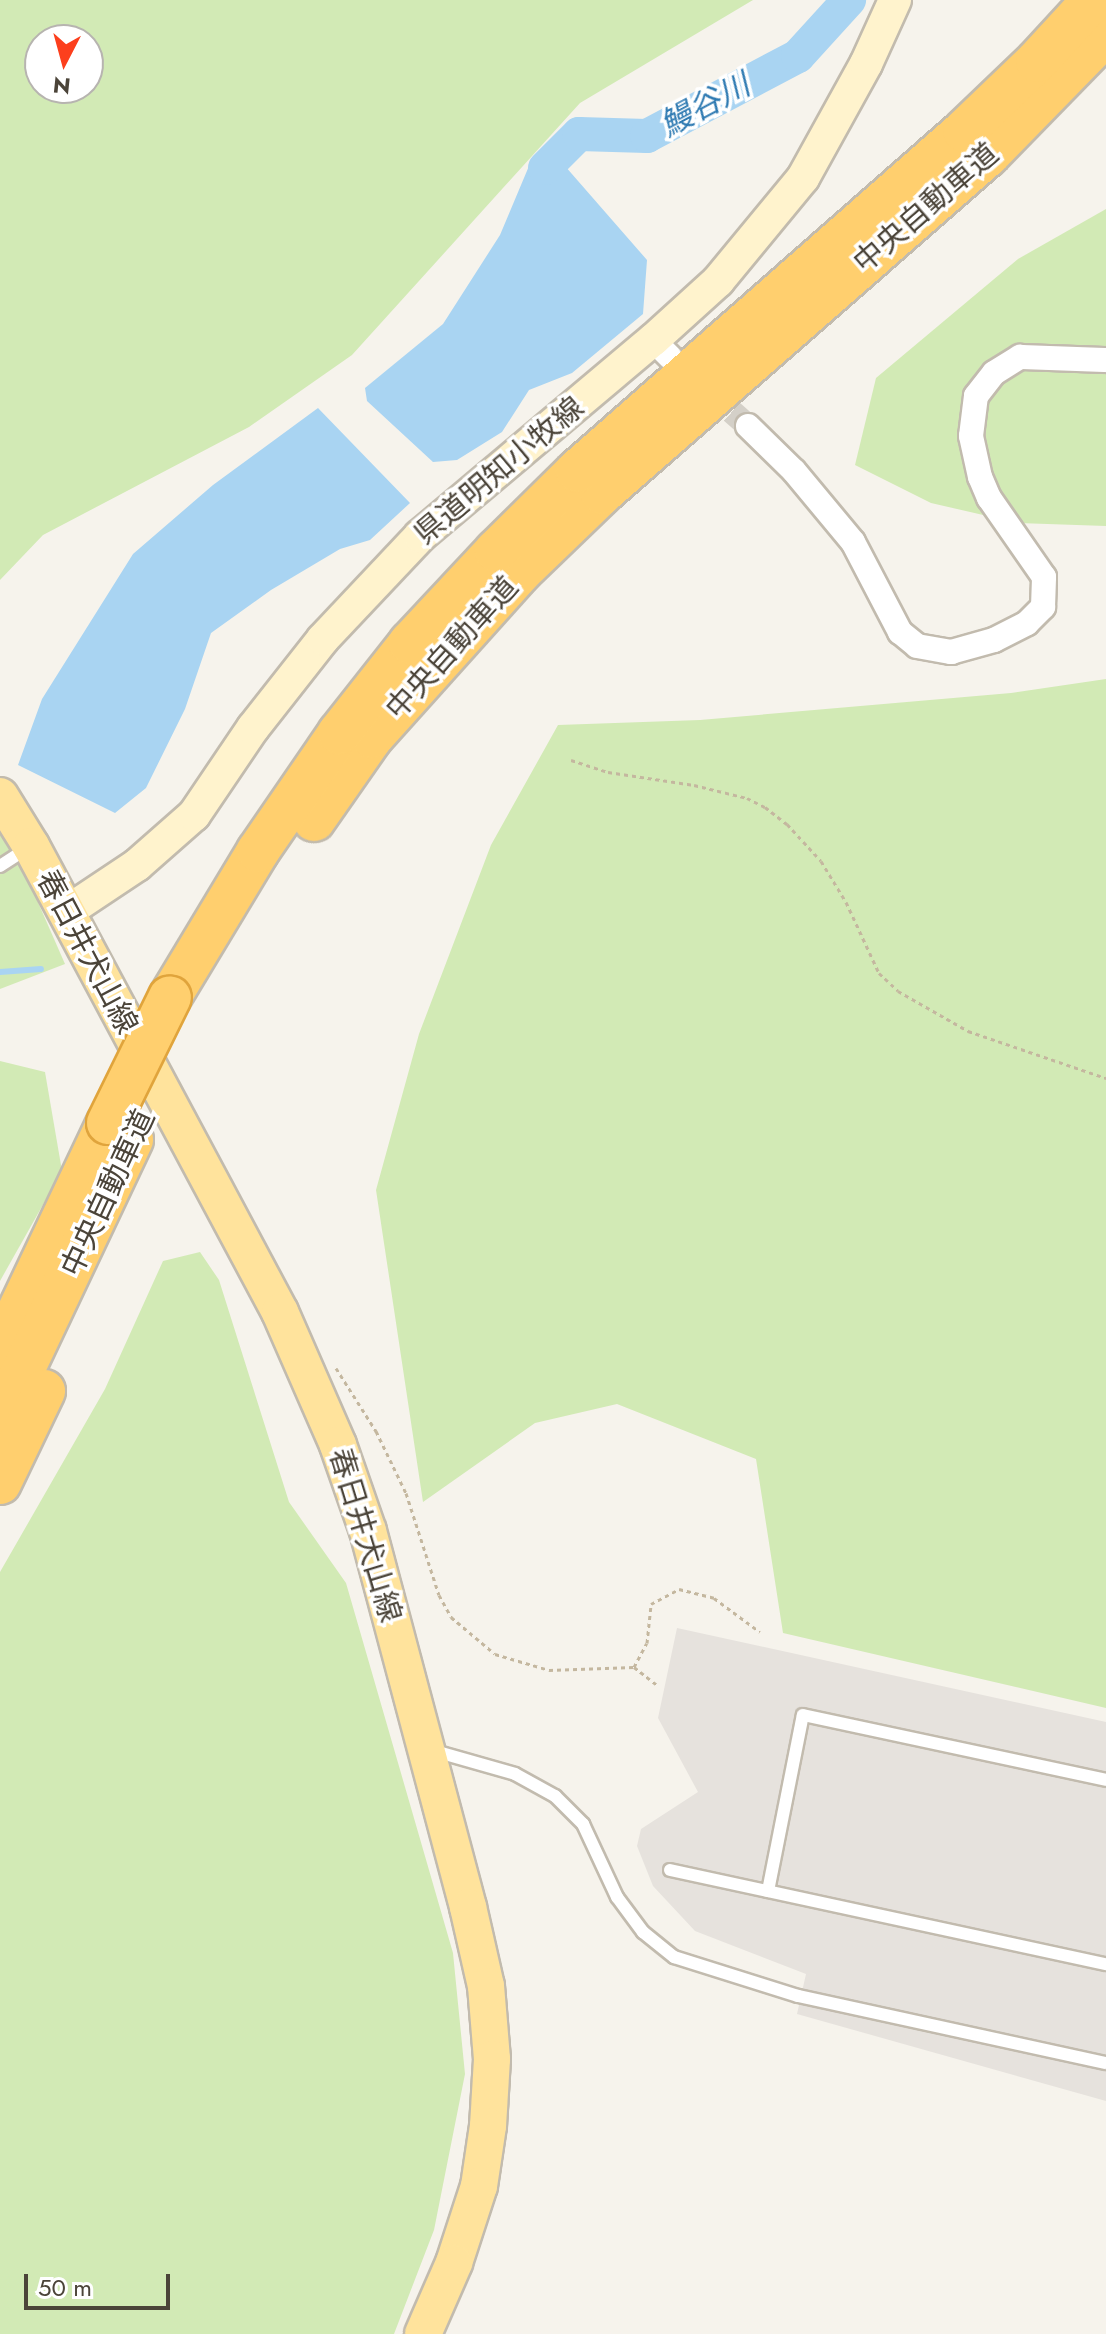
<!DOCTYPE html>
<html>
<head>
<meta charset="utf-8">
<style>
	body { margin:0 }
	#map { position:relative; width:1106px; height:2334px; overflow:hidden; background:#f6f3ec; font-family:Jost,"Noto Sans JP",sans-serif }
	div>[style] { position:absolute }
	.industrial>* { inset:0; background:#e6e2dd }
	.green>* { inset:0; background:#d2eab5 }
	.water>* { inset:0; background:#a9d4f2 }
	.stream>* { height:6px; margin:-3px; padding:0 3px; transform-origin:3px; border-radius:3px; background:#a9d4f2 }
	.river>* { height:34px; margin:-17px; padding:0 17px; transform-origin:17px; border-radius:17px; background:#a9d4f2 }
	.minor-tunnel>* { height:24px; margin-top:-12px; transform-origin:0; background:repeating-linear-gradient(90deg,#d4d0c8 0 24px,transparent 0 36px) }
	.path>* { height:3px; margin-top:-1.5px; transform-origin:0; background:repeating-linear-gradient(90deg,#c4b79f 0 4px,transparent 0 8px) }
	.roads { filter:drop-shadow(2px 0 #c2bbae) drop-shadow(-2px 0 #c2bbae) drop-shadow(0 2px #c2bbae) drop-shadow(0 -2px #c2bbae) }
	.service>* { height:12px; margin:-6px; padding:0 6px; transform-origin:6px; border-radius:6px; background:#fff }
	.minor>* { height:24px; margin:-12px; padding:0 12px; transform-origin:12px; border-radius:12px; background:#fff }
	.secondary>* { height:32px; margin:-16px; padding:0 16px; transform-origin:16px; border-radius:16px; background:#fff3cd }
	.primary>* { height:36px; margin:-18px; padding:0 18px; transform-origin:18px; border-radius:18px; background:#ffe39c }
	.motorway>* { height:42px; margin:-21px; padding:0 21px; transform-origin:21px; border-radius:21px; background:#ffcf6e }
	.bridges { filter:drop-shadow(2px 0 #e0a43c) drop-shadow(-2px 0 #e0a43c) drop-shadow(0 2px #e0a43c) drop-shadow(0 -2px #e0a43c) }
	.motorway-bridge>* { height:42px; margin:-21px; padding:0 21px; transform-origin:21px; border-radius:21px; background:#ffcf6e }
	span { translate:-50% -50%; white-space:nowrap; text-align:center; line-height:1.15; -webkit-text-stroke:7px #fff; paint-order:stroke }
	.street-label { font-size:30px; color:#4b4439 }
	.water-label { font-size:32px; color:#2e7ab2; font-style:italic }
	.north { position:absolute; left:24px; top:24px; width:80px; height:80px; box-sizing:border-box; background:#fff; border:2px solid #b7b4b0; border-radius:50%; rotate:186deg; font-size:22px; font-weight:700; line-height:32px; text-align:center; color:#4b4439 }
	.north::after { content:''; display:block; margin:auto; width:28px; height:36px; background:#fc3f1d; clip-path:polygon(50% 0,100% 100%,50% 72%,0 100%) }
	.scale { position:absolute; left:24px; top:2274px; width:146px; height:36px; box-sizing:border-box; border:4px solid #4b4439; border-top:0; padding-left:10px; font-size:24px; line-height:28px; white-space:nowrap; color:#4b4439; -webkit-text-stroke:6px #fff; paint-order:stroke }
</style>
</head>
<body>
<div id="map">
	<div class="industrial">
		<div style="clip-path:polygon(677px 1628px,1106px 1722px,1106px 2101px,797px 2014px,806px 1974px,695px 1931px,653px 1886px,637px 1846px,641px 1829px,698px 1792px,658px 1718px)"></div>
	</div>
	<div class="green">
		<div style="clip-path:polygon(evenodd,0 0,753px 0,580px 103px,352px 355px,249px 427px,43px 535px,0 580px,0 0,40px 40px,88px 40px,88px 88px,40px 88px,40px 40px)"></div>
		<div style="clip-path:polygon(1106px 209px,1106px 526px,1018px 523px,931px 503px,855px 465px,876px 378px,1018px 259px)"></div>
		<div style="clip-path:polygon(1106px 679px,1106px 1708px,783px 1633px,756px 1459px,617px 1404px,535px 1423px,423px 1502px,376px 1190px,419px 1034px,491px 845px,558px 725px,700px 720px,1011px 693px)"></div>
		<div style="clip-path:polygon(0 831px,23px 868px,65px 964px,0 989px)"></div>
		<div style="clip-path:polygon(0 1061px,45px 1072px,62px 1171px,0 1281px)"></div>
		<div style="clip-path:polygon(200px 1252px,219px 1280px,289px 1502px,346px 1583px,453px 1953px,465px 2074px,434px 2230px,394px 2334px,0 2334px,0 1572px,105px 1389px,163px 1261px)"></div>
	</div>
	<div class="water">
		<div style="clip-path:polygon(551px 150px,647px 260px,643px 314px,572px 373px,529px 390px,502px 432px,457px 460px,433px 462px,367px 401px,365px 388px,443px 324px,500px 235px,529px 166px)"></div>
		<div style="clip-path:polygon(318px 408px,410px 503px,370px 540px,340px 549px,271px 590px,211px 633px,185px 709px,146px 788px,115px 813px,18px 765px,42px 699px,133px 554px,213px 485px)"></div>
	</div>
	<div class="stream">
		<div style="left:0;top:972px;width:41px;rotate:-4.2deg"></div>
	</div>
	<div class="river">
		<div style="left:545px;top:168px;width:48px;rotate:-45deg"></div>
		<div style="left:579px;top:134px;width:68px;rotate:1.7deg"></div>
		<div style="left:647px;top:136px;width:171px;rotate:-27.9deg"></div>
		<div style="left:798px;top:56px;width:76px;rotate:-47.7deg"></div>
	</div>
	<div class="minor-tunnel">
		<div style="left:705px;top:388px;width:57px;rotate:41.5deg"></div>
	</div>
	<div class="path">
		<div style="left:571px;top:760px;width:39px;rotate:18deg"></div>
		<div style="left:608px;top:772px;width:87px;rotate:8.6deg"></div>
		<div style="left:694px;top:785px;width:55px;rotate:13.8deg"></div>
		<div style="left:747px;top:798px;width:20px;rotate:27deg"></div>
		<div style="left:765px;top:807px;width:28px;rotate:38deg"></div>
		<div style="left:787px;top:824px;width:50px;rotate:47.4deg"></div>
		<div style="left:821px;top:861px;width:48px;rotate:58.6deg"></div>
		<div style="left:846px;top:902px;width:78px;rotate:65.1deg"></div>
		<div style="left:879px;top:973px;width:26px;rotate:43deg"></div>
		<div style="left:898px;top:991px;width:81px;rotate:29.7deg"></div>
		<div style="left:968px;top:1031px;width:146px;rotate:18.8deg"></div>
		<div style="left:336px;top:1368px;width:75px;rotate:57.6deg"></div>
		<div style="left:376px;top:1431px;width:69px;rotate:64.2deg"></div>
		<div style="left:406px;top:1493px;width:107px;rotate:72.1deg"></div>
		<div style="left:439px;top:1595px;width:25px;rotate:61deg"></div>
		<div style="left:451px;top:1617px;width:57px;rotate:40.1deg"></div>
		<div style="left:495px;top:1654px;width:56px;rotate:16.5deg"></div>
		<div style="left:549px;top:1670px;width:85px;rotate:-2deg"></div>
		<div style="left:634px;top:1667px;width:29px;rotate:38deg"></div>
		<div style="left:634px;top:1667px;width:27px;rotate:-62deg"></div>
		<div style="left:647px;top:1643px;width:39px;rotate:-84deg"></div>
		<div style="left:651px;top:1604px;width:32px;rotate:-28deg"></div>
		<div style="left:679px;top:1589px;width:36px;rotate:14deg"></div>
		<div style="left:714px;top:1598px;width:57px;rotate:36.5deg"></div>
	</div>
	<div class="roads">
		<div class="service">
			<div style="left:0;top:866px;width:33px;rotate:-33deg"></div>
			<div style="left:431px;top:1750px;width:87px;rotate:15.9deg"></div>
			<div style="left:515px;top:1774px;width:46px;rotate:28.8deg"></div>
			<div style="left:555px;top:1796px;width:40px;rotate:45deg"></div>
			<div style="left:583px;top:1824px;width:81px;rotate:65deg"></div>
			<div style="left:617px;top:1897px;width:44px;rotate:53.4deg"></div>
			<div style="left:643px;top:1932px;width:40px;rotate:39deg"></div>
			<div style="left:674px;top:1957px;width:130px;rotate:17.5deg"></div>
			<div style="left:798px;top:1996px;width:315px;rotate:12.3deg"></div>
			<div style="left:670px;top:1870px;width:446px;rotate:12.2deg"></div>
			<div style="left:768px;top:1891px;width:179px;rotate:-78.8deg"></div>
			<div style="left:803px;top:1715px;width:310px;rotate:12.1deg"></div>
		</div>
		<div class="minor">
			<div style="left:653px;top:340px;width:24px;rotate:45deg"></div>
			<div style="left:748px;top:426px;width:64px;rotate:44.4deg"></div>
			<div style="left:794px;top:471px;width:92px;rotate:50.3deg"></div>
			<div style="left:853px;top:542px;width:102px;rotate:62.4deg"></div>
			<div style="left:900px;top:632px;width:22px;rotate:39deg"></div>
			<div style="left:917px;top:646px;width:35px;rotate:10deg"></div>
			<div style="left:951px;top:652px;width:45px;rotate:-15.6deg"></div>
			<div style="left:994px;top:640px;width:37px;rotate:-27deg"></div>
			<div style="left:1027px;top:623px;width:23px;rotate:-45deg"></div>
			<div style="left:1043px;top:607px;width:30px;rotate:-88deg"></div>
			<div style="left:1044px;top:577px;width:96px;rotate:-124.8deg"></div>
			<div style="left:989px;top:498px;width:23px;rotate:-113deg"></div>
			<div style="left:980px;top:477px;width:42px;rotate:-102.4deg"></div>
			<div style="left:971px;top:436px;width:40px;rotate:-82.9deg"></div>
			<div style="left:976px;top:396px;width:29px;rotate:-52deg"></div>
			<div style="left:994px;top:373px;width:31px;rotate:-32deg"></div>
			<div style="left:1020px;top:357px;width:86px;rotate:2deg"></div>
		</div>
		<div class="secondary">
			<div style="left:65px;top:913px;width:87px;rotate:-33.7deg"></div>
			<div style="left:137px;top:865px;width:76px;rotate:-41.3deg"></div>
			<div style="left:194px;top:815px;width:105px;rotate:-55.9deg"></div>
			<div style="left:253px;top:728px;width:113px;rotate:-51.8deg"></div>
			<div style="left:323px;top:639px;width:141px;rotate:-46.7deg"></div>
			<div style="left:420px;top:536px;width:304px;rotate:-40.1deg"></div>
			<div style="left:653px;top:340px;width:88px;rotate:-42.2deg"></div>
			<div style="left:718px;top:281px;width:134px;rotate:-50.5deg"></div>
			<div style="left:803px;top:178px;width:130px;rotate:-61.1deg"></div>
			<div style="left:866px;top:64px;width:70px;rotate:-65.6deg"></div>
		</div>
		<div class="primary">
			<div style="left:0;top:796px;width:59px;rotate:58.2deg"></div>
			<div style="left:31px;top:846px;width:528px;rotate:61.88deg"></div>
			<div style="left:280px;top:1312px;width:145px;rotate:66.4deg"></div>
			<div style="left:338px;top:1445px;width:91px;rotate:70.8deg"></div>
			<div style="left:368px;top:1531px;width:389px;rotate:75.1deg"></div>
			<div style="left:468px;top:1907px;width:81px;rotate:77.2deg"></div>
			<div style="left:486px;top:1986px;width:73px;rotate:85.3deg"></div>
			<div style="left:492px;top:2059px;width:67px;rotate:93.4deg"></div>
			<div style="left:488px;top:2126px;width:61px;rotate:98.5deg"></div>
			<div style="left:479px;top:2186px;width:81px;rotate:108deg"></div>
			<div style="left:454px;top:2263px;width:77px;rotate:113.6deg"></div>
		</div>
		<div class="motorway">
			<div style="left:314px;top:820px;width:101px;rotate:-55.1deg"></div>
			<div style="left:372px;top:737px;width:220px;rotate:-48.1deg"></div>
			<div style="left:519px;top:573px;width:115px;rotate:-43.9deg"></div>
			<div style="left:602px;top:493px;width:513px;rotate:-41.21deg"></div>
			<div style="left:988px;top:155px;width:169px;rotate:-45.7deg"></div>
			<div style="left:170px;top:997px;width:170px;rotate:-58.9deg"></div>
			<div style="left:258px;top:851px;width:143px;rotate:-55.5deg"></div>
			<div style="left:339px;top:733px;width:115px;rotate:-51.7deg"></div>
			<div style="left:410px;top:643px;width:126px;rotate:-46.9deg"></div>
			<div style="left:496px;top:551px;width:114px;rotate:-44.6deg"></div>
			<div style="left:577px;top:471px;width:515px;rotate:-41.3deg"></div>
			<div style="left:964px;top:131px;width:101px;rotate:-43.8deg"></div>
			<div style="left:1037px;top:61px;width:83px;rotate:-47.4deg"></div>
			<div style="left:0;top:1350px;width:251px;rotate:-64.6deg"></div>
			<div style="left:0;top:1419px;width:309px;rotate:-64.7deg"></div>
			<div style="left:0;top:1483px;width:102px;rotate:-64.4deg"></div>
		</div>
	</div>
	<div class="bridges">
		<div class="motorway-bridge">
			<div style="left:108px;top:1123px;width:140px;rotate:-63.8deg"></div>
		</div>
	</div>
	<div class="street-label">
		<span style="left:926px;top:208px;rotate:-41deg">中央自動車道</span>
		<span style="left:499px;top:471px;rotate:-40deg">県道明知小牧線</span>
		<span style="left:452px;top:648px;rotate:-48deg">中央自動車道</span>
		<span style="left:87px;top:952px;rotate:62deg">春日井犬山線</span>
		<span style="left:108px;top:1193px;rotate:-65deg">中央自動車道</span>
		<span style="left:365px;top:1535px;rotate:73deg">春日井犬山線</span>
	</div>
	<div class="water-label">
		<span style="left:705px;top:105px;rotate:-28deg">鰻谷川</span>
	</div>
	<div class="north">N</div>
	<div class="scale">50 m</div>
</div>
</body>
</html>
